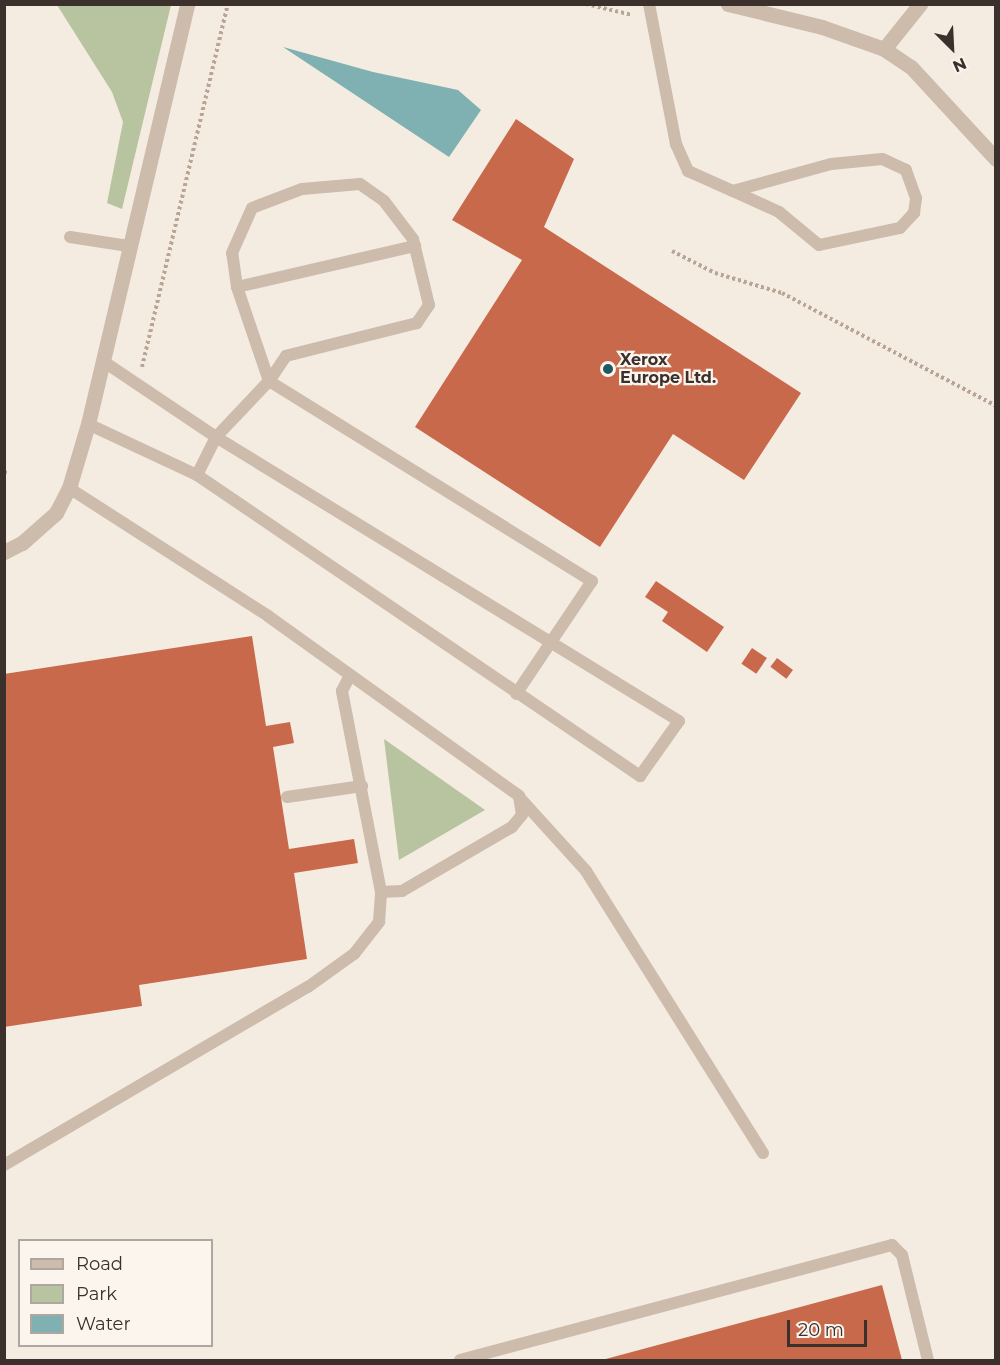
<!DOCTYPE html>
<html>
<head>
<meta charset="utf-8">
<style>
	body { margin:0 }
	#map { position:relative; width:1000px; height:1365px; overflow:hidden; background:#f4ebe1; font-family:Montserrat,sans-serif }
	div>[style] { position:absolute }
	.green>* { inset:0; background:#b8c4a0 }
	.water>* { inset:0; background:#7fb0b2 }
	.building>* { inset:0; background:#c8694b; transform-origin:0 0 }
	.path>* { height:4px; margin-top:-2px; transform-origin:0; background:repeating-linear-gradient(90deg,#b9a596 0 3px,transparent 0 6px) }
	.lane>* { height:12px; margin:-6px; padding:0 6px; transform-origin:6px; border-radius:6px; background:#cdbbac }
	.street>* { height:15px; margin:-7.5px; padding:0 7.5px; transform-origin:7.5px; border-radius:7.5px; background:#cdbbac }
	.dots>* { width:16px; height:16px; translate:-50% -50%; box-sizing:border-box; border:3px solid #fbf5ee; border-radius:50% }
	span { translate:-50% -50%; white-space:nowrap; text-align:center; line-height:1.15; -webkit-text-stroke:4.5px #fbf5ee; paint-order:stroke }
	.poi-label { font-size:16px; color:#3b302b; font-weight:700 }
	.left { translate:0 -50%; text-align:left }
	.frame { position:absolute; inset:0; border:6px solid #3b302b; pointer-events:none }
	.legend { position:absolute; left:18px; top:1239px; width:195px; height:108px; box-sizing:border-box; background:#fbf5ee; border:2px solid #aea6a0; margin:0; padding:8px 10px; list-style:none; font-size:18px; color:#3b302b }
	.legend li { display:flex; align-items:center; gap:12px; height:30px }
	.legend b { width:30px; border:2px solid #aea6a0 }
	.north { position:absolute; left:922px; top:18px; width:60px; height:60px; -webkit-text-stroke:4px #fbf5ee; paint-order:stroke; rotate:156deg; font-size:16px; font-weight:700; line-height:24px; text-align:center; color:#3b302b }
	.north::after { content:''; display:block; margin:auto; width:21px; height:27px; background:#3b302b; clip-path:polygon(50% 0,100% 100%,50% 72%,0 100%) }
	.scale { position:absolute; left:787px; top:1320px; width:80px; height:27px; box-sizing:border-box; border:3px solid #3b302b; border-top:0; padding-left:8px; font-size:18px; line-height:21px; white-space:nowrap; color:#3b302b; -webkit-text-stroke:4px #fbf5ee; paint-order:stroke }
</style>
</head>
<body>
<div id="map">
	<div class="green">
		<div style="clip-path:polygon(57px 5px,171px 5px,122px 209px,107px 203px,123px 122px,112px 92px)"></div>
		<div style="clip-path:polygon(384px 739px,485px 810px,399px 860px)"></div>
	</div>
	<div class="water">
		<div style="clip-path:polygon(283px 47px,373px 72px,458px 90px,481px 110px,449px 157px)"></div>
	</div>
	<div class="building">
		<div style="clip-path:polygon(516px 119px,574px 159px,544px 227px,801px 393px,744px 480px,673px 434px,600px 547px,415px 427px,522px 260px,452px 220px)"></div>
		<div style="clip-path:polygon(656px 581px,724px 627px,707px 652px,662px 621px,668px 612px,645px 597px)"></div>
		<div style="clip-path:polygon(252px 636px,266px 726px,290px 722px,294px 743px,273px 747px,289px 849px,354px 839px,358px 863px,294px 873px,307px 959px,139px 985px,142px 1006px,4px 1027px,4px 674px)"></div>
		<div style="left:752px;top:648px;width:18px;height:19px;rotate:34deg"></div>
		<div style="left:777px;top:658px;width:20px;height:11px;rotate:37deg"></div>
		<div style="clip-path:polygon(882px 1285px,902px 1360px,602px 1360px)"></div>
	</div>
	<div class="path">
		<div style="left:586px;top:4px;width:47px;rotate:13.4deg"></div>
		<div style="left:672px;top:251px;width:48px;rotate:27.1deg"></div>
		<div style="left:715px;top:273px;width:70px;rotate:16.6deg"></div>
		<div style="left:782px;top:293px;width:242px;rotate:27.8deg"></div>
		<div style="left:142px;top:367px;width:373px;rotate:-76.7deg"></div>
		<div style="left:4px;top:472px;width:3px;rotate:18deg"></div>
	</div>
	<div class="lane">
		<div style="left:649px;top:4px;width:143px;rotate:79.1deg"></div>
		<div style="left:676px;top:144px;width:30px;rotate:66deg"></div>
		<div style="left:688px;top:171px;width:49px;rotate:24deg"></div>
		<div style="left:733px;top:191px;width:51px;rotate:24.5deg"></div>
		<div style="left:779px;top:212px;width:52px;rotate:39.5deg"></div>
		<div style="left:819px;top:245px;width:83px;rotate:-11.9deg"></div>
		<div style="left:900px;top:228px;width:21px;rotate:-47deg"></div>
		<div style="left:914px;top:213px;width:15px;rotate:-82deg"></div>
		<div style="left:916px;top:198px;width:30px;rotate:-110deg"></div>
		<div style="left:906px;top:170px;width:26px;rotate:-155deg"></div>
		<div style="left:882px;top:159px;width:51px;rotate:174.4deg"></div>
		<div style="left:831px;top:164px;width:102px;rotate:164.6deg"></div>
		<div style="left:70px;top:237px;width:59px;rotate:8.8deg"></div>
		<div style="left:237px;top:287px;width:183px;rotate:-13deg"></div>
		<div style="left:88px;top:424px;width:120px;rotate:25.1deg"></div>
		<div style="left:197px;top:475px;width:536px;rotate:34.19deg"></div>
		<div style="left:640px;top:776px;width:67px;rotate:-54.7deg"></div>
		<div style="left:679px;top:721px;width:543px;rotate:-148.48deg"></div>
		<div style="left:216px;top:437px;width:136px;rotate:-146.1deg"></div>
		<div style="left:197px;top:475px;width:42px;rotate:-63.4deg"></div>
		<div style="left:216px;top:437px;width:77px;rotate:-46.6deg"></div>
		<div style="left:269px;top:381px;width:99px;rotate:-108.8deg"></div>
		<div style="left:237px;top:287px;width:34px;rotate:-98deg"></div>
		<div style="left:232px;top:253px;width:49px;rotate:-66deg"></div>
		<div style="left:252px;top:208px;width:53px;rotate:-20.8deg"></div>
		<div style="left:302px;top:189px;width:58px;rotate:-4.9deg"></div>
		<div style="left:360px;top:184px;width:29px;rotate:35deg"></div>
		<div style="left:384px;top:201px;width:48px;rotate:52.7deg"></div>
		<div style="left:413px;top:239px;width:68px;rotate:76.4deg"></div>
		<div style="left:429px;top:305px;width:22px;rotate:124deg"></div>
		<div style="left:417px;top:323px;width:135px;rotate:165.9deg"></div>
		<div style="left:286px;top:356px;width:30px;rotate:124deg"></div>
		<div style="left:269px;top:381px;width:380px;rotate:31.8deg"></div>
		<div style="left:592px;top:581px;width:136px;rotate:123.9deg"></div>
		<div style="left:69px;top:488px;width:237px;rotate:32.7deg"></div>
		<div style="left:268px;top:616px;width:309px;rotate:35.6deg"></div>
		<div style="left:519px;top:796px;width:19px;rotate:81deg"></div>
		<div style="left:522px;top:815px;width:16px;rotate:130deg"></div>
		<div style="left:512px;top:827px;width:127px;rotate:149.8deg"></div>
		<div style="left:402px;top:891px;width:21px;rotate:177deg"></div>
		<div style="left:287px;top:797px;width:76px;rotate:-8.3deg"></div>
		<div style="left:519px;top:797px;width:100px;rotate:47.8deg"></div>
		<div style="left:586px;top:871px;width:333px;rotate:57.9deg"></div>
		<div style="left:4px;top:1165px;width:352px;rotate:-30.4deg"></div>
		<div style="left:308px;top:987px;width:57px;rotate:-35.7deg"></div>
		<div style="left:354px;top:954px;width:41px;rotate:-52deg"></div>
		<div style="left:379px;top:922px;width:30px;rotate:-86deg"></div>
		<div style="left:381px;top:892px;width:205px;rotate:-101deg"></div>
		<div style="left:342px;top:691px;width:18px;rotate:-63deg"></div>
		<div style="left:460px;top:1360px;width:447px;rotate:-14.9deg"></div>
		<div style="left:892px;top:1245px;width:14px;rotate:45deg"></div>
		<div style="left:902px;top:1255px;width:108px;rotate:76.1deg"></div>
	</div>
	<div class="street">
		<div style="left:728px;top:4px;width:97px;rotate:13.7deg"></div>
		<div style="left:822px;top:27px;width:66px;rotate:19.5deg"></div>
		<div style="left:884px;top:49px;width:32px;rotate:34deg"></div>
		<div style="left:911px;top:67px;width:125px;rotate:47.3deg"></div>
		<div style="left:884px;top:49px;width:58px;rotate:-51.3deg"></div>
		<div style="left:4px;top:552px;width:20px;rotate:-27deg"></div>
		<div style="left:22px;top:543px;width:45px;rotate:-41.4deg"></div>
		<div style="left:56px;top:513px;width:28px;rotate:-63deg"></div>
		<div style="left:69px;top:488px;width:67px;rotate:-73.5deg"></div>
		<div style="left:88px;top:424px;width:432px;rotate:-76.7deg"></div>
	</div>
	<div class="dots">
		<div style="left:608px;top:369px;background:#1f5a5e"></div>
	</div>
	<div class="poi-label">
		<span class="left" style="left:620px;top:369px">Xerox<br>Europe Ltd.</span>
	</div>
	<div class="frame"></div>
	<ul class="legend">
	<li><b style="height:8px;background:#cdbbac"></b>Road</li>
	<li><b style="height:16px;background:#b8c4a0"></b>Park</li>
	<li><b style="height:16px;background:#7fb0b2"></b>Water</li>
	</ul>
	<div class="north">N</div>
	<div class="scale">20 m</div>
</div>
</body>
</html>
